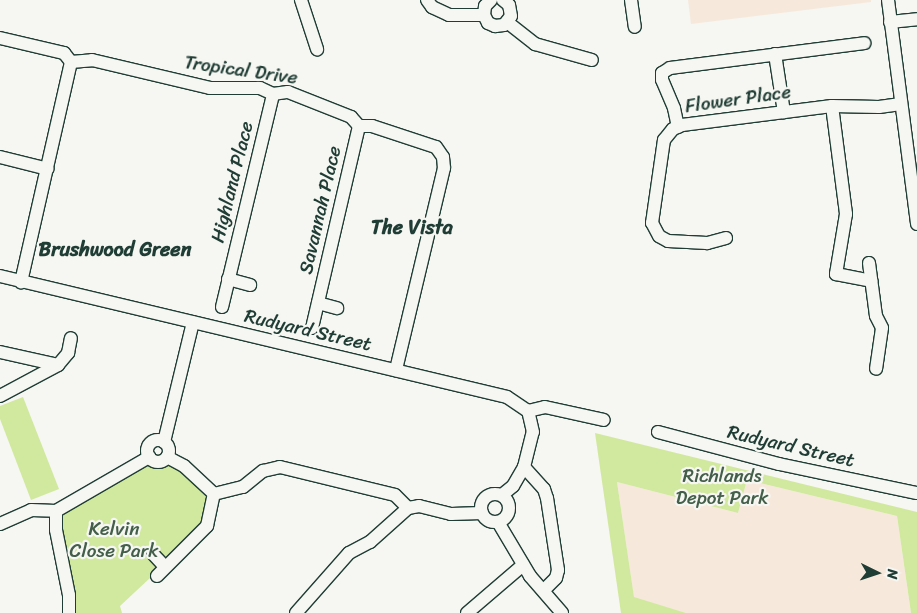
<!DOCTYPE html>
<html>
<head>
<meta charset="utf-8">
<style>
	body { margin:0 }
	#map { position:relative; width:917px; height:613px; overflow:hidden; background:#f6f6f2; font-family:Sriracha,sans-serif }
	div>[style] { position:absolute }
	.built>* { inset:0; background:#f6e9db }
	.green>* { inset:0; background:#d1e99e }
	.roads { filter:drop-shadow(1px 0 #1f3d34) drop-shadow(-1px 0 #1f3d34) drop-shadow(0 1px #1f3d34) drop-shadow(0 -1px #1f3d34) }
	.minor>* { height:12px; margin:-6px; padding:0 6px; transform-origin:6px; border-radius:6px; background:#f6f6f2 }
	.minor>.ring { margin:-6px; padding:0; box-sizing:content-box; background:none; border:12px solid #f6f6f2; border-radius:50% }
	span { translate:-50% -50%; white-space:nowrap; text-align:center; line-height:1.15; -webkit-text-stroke:4.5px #f6f6f2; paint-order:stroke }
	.street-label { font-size:19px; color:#1f3d34 }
	.park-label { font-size:19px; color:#435f49 }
	.neighbourhood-label { font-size:20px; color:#1f3d34; font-weight:700 }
	.north { position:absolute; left:852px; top:548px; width:50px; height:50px; -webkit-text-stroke:4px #f6f6f2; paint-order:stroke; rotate:94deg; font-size:14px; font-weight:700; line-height:20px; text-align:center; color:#1f3d34 }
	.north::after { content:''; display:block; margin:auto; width:18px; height:22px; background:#1f3d34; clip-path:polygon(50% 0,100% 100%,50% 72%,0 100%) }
</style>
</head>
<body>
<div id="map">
	<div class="built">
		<div style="clip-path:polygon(688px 0,871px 0,871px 2px,691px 24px)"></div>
		<div style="clip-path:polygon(747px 480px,897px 516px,911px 613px,686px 613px,634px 598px,617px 482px,738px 513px)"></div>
	</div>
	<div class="green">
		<div style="clip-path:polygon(23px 397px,59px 489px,31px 500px,0 419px,0 406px)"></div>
		<div style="clip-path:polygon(595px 433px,917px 512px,917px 613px,911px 613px,897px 516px,747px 480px,738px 513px,617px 482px,634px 597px,686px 613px,621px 613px)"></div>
		<div style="clip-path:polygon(158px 454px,214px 494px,210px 520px,157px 576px,150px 578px,120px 606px,122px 613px,69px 613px,56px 511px)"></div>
	</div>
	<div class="roads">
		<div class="minor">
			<div style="left:301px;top:0;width:52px;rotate:71.9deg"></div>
			<div style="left:427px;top:0;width:9px;rotate:54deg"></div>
			<div style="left:432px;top:7px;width:19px;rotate:25deg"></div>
			<div style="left:449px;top:15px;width:35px"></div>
			<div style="left:491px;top:0;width:8px;rotate:135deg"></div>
			<div style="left:485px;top:6px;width:9px;rotate:96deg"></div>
			<div style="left:484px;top:15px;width:9px;rotate:63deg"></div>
			<div style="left:488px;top:23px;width:8px;rotate:23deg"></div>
			<div style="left:495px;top:26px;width:9px;rotate:-6deg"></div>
			<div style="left:504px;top:25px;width:11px;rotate:-52deg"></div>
			<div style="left:511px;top:16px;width:11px;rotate:-100deg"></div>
			<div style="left:509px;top:5px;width:8px;rotate:-140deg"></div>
			<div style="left:631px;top:0;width:27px;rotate:82deg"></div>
			<div style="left:888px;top:0;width:226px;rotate:82.6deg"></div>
			<div style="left:507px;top:22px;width:36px;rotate:38deg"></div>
			<div style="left:535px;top:44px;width:59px;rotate:15.7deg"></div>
			<div style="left:890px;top:22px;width:27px;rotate:-6deg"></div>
			<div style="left:0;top:38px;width:66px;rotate:13.2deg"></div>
			<div style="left:64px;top:53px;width:11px;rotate:52deg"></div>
			<div style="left:71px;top:62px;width:226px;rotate:102.8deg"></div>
			<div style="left:775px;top:54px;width:59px;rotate:81.2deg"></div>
			<div style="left:71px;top:62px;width:21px;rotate:-5deg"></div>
			<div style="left:92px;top:60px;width:121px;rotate:13.3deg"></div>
			<div style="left:210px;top:88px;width:50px"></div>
			<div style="left:260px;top:88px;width:14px;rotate:25deg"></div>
			<div style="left:273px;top:94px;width:15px;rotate:-8deg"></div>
			<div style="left:288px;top:92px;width:68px;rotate:21.6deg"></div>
			<div style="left:351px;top:117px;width:12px;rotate:48deg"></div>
			<div style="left:359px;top:126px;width:13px"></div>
			<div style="left:372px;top:126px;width:67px;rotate:18.2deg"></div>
			<div style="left:436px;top:147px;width:12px;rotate:55deg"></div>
			<div style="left:443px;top:157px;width:11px;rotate:85deg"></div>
			<div style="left:444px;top:168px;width:208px;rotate:103.4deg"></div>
			<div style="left:832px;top:106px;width:109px;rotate:82.6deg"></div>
			<div style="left:846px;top:214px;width:61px;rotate:99.5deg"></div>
			<div style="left:836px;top:274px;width:36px;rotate:11deg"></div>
			<div style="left:678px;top:127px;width:19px;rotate:-102deg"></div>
			<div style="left:674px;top:108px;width:30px;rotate:-113deg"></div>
			<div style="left:662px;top:80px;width:7px;rotate:-90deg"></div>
			<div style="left:662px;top:73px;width:9px;rotate:-32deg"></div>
			<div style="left:670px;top:68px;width:196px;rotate:-7.3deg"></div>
			<div style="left:0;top:157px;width:49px;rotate:14deg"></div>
			<div style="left:726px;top:238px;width:20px;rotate:165deg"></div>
			<div style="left:707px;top:243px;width:39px;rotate:-177deg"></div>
			<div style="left:668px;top:241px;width:10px;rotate:-151deg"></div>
			<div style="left:659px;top:236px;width:15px;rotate:-118deg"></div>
			<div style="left:652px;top:223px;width:84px;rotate:-81.8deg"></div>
			<div style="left:664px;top:140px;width:14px;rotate:-51deg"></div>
			<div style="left:673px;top:129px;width:10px;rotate:-24deg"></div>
			<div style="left:682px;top:125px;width:151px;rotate:-7.2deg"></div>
			<div style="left:832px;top:106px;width:47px;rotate:1.2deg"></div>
			<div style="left:879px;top:107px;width:22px;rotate:-8deg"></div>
			<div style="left:869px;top:263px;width:53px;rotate:82.5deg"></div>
			<div style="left:876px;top:316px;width:13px;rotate:63deg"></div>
			<div style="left:882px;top:328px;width:41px;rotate:98.3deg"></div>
			<div style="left:0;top:276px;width:521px;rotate:13.42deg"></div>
			<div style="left:507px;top:397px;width:25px;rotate:34deg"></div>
			<div style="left:528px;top:411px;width:17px;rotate:-13deg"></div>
			<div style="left:545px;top:407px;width:60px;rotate:12.4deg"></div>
			<div style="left:228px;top:279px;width:23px;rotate:15deg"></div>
			<div style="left:318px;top:303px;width:20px;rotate:15deg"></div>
			<div style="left:222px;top:307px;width:219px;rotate:-76.5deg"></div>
			<div style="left:312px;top:328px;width:207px;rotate:-76.9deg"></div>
			<div style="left:0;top:352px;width:59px;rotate:12.6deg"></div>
			<div style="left:0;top:396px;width:66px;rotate:-28.1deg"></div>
			<div style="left:58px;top:365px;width:16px;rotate:-50deg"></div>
			<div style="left:68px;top:353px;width:15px;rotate:-79deg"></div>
			<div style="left:658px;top:432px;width:125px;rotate:14.8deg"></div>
			<div style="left:779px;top:464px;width:141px;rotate:11.9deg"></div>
			<div class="ring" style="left:147px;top:440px;width:10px;height:10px"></div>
			<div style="left:164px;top:442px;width:123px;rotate:-76.4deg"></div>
			<div style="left:167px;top:457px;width:19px;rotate:28deg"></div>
			<div style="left:184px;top:466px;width:41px;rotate:43deg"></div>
			<div style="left:214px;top:494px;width:30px;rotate:-14deg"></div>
			<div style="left:243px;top:487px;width:26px;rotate:-39deg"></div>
			<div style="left:263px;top:471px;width:17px;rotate:-13deg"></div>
			<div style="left:280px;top:467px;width:118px;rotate:13.7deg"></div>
			<div style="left:395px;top:495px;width:18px;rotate:45deg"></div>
			<div style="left:524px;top:467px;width:30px;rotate:48deg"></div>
			<div style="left:544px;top:489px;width:9px;rotate:72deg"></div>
			<div style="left:547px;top:498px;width:73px;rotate:81.3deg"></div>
			<div style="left:558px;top:570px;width:8px;rotate:104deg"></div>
			<div style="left:556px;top:578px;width:17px;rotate:135deg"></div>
			<div class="ring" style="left:481px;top:494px;width:16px;height:16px"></div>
			<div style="left:502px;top:495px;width:14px;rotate:-39deg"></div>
			<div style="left:513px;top:486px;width:22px;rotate:-60deg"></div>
			<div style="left:524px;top:467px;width:36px;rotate:-76deg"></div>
			<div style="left:533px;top:432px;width:22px;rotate:-103deg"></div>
			<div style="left:56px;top:511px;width:108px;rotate:-30.1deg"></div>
			<div style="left:56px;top:511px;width:19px;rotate:90deg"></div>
			<div style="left:56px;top:530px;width:66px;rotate:78.7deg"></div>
			<div style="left:69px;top:595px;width:18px;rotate:90deg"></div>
			<div style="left:498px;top:522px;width:63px;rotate:59.3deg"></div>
			<div style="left:530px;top:576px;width:49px;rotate:49.1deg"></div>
			<div style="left:0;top:524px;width:34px;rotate:-24deg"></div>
			<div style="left:31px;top:510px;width:25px;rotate:2deg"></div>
			<div style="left:153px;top:554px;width:16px;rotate:47deg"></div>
			<div style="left:157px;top:576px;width:71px;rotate:-45deg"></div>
			<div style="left:207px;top:526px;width:33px;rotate:-78deg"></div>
			<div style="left:296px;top:613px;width:80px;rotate:-48.5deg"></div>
			<div style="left:349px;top:553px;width:24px;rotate:-28deg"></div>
			<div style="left:370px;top:542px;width:51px;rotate:-41.8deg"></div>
			<div style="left:408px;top:508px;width:11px;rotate:-10deg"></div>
			<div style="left:419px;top:506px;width:33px;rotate:14deg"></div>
			<div style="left:451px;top:514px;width:31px;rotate:-2deg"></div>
			<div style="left:467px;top:613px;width:74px;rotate:-40.6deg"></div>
		</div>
	</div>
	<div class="street-label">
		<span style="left:241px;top:70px;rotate:8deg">Tropical Drive</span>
		<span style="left:738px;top:99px;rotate:-8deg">Flower Place</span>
		<span style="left:232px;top:182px;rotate:-76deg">Highland Place</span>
		<span style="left:320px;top:210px;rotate:-77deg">Savannah Place</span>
		<span style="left:308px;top:330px;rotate:13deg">Rudyard Street</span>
		<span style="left:791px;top:446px;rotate:13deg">Rudyard Street</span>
	</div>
	<div class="park-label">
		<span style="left:722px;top:487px">Richlands<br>Depot Park</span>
		<span style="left:114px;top:540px">Kelvin<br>Close Park</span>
	</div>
	<div class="neighbourhood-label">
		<span style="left:412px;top:227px">The Vista</span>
		<span style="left:115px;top:249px">Brushwood Green</span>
	</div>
	<div class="north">N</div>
</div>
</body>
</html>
